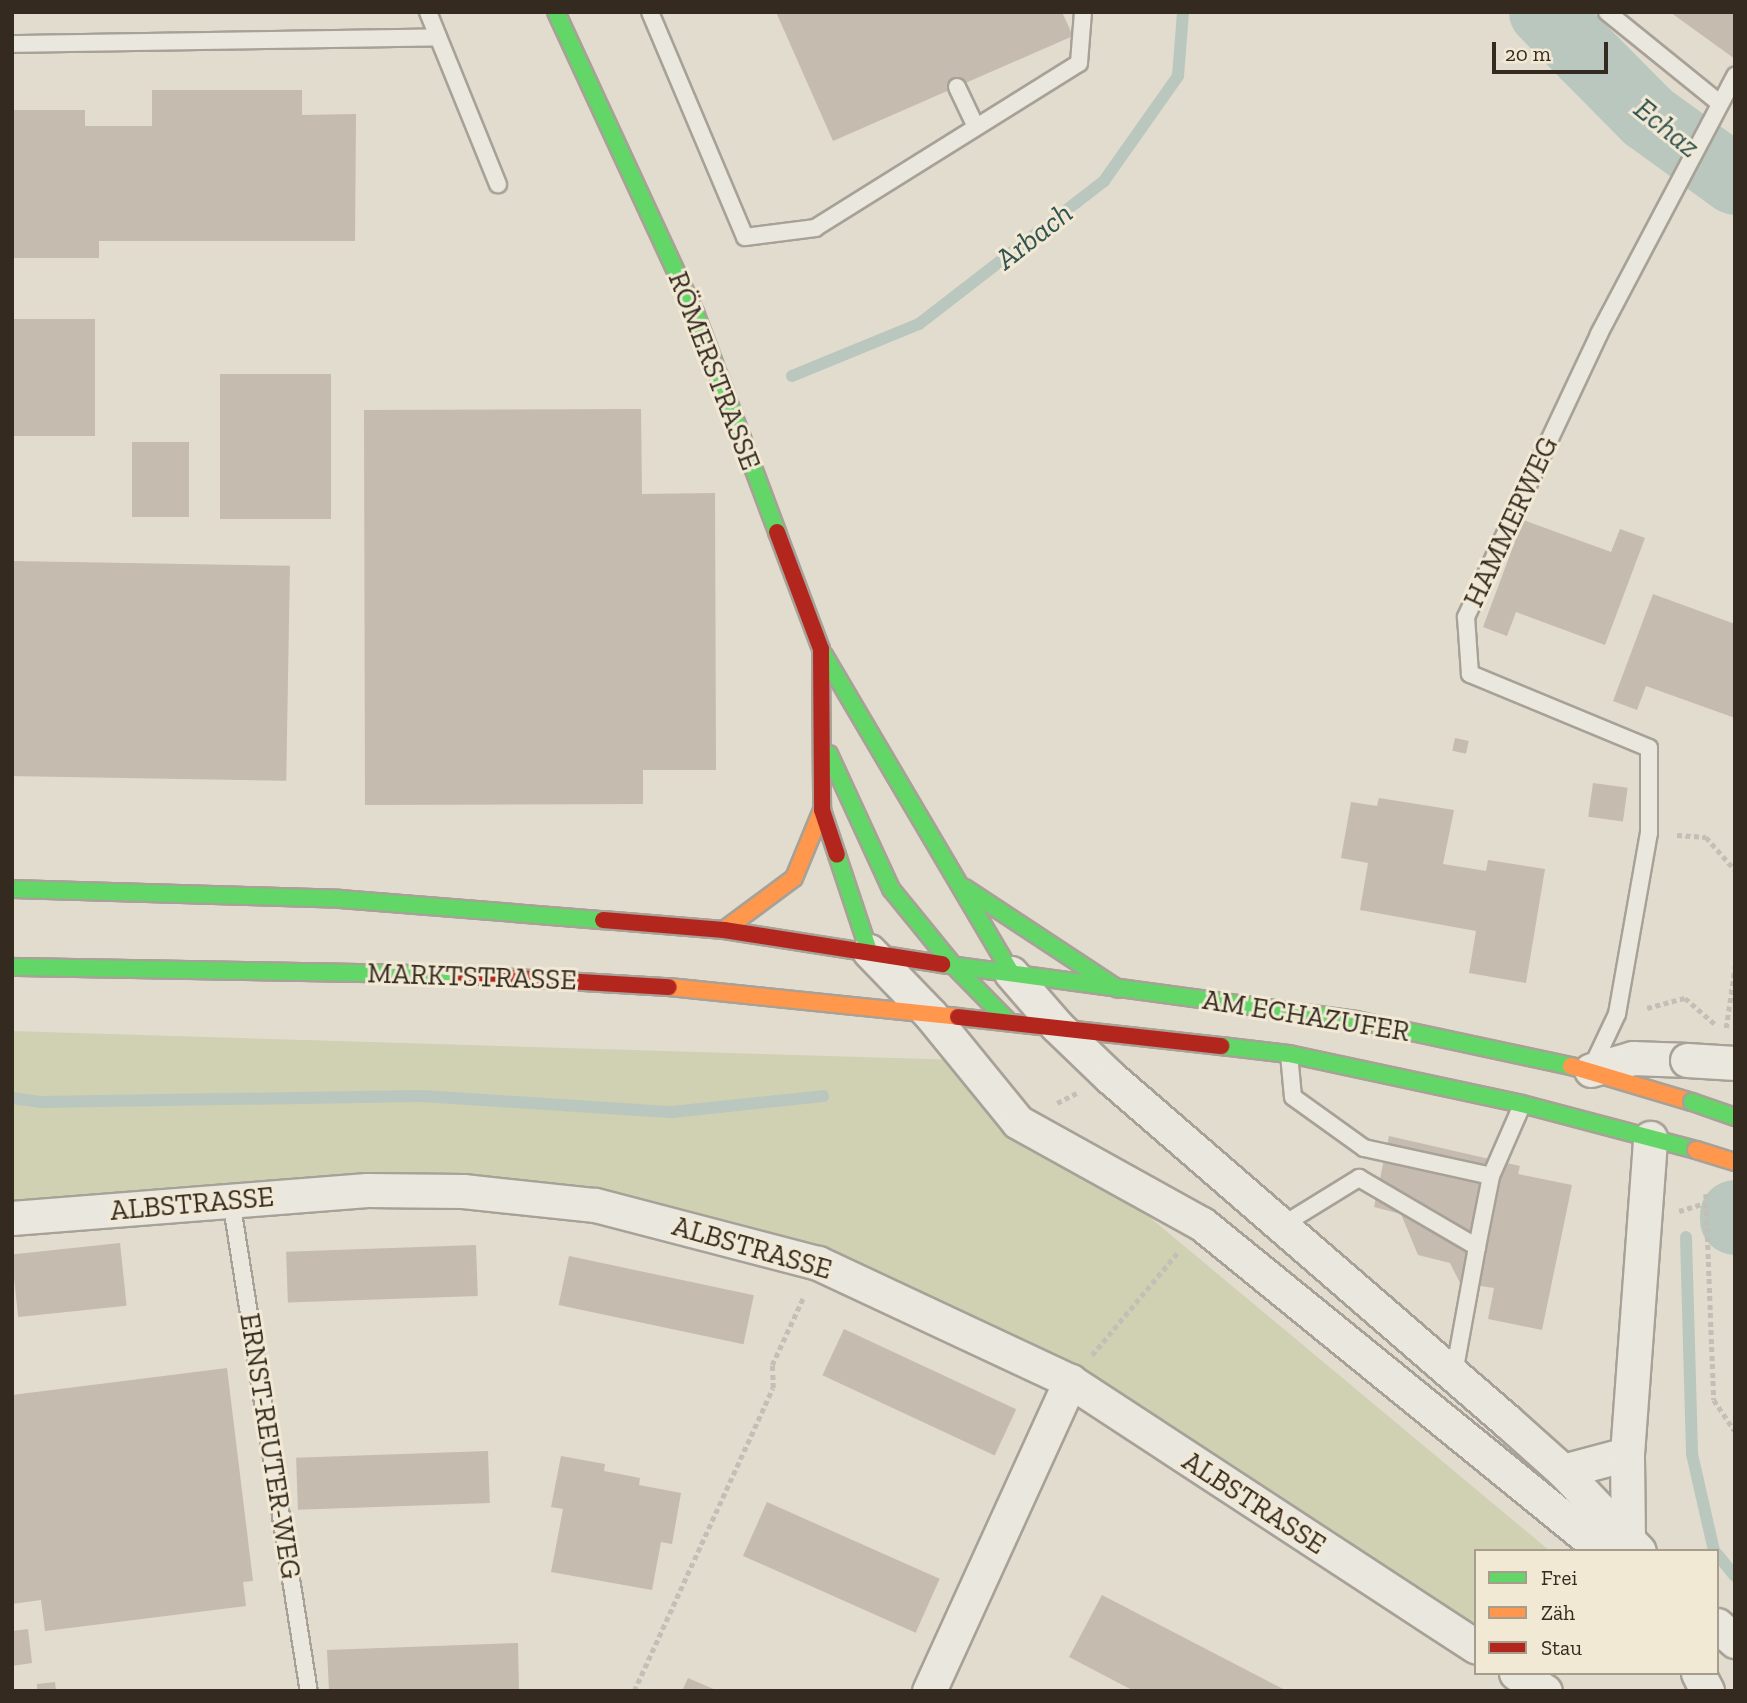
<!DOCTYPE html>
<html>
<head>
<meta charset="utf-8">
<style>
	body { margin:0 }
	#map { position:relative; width:1747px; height:1703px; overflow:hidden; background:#e2dcce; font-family:"Zilla Slab",serif }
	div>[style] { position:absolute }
	.green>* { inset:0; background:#d0d0b2 }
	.stream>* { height:12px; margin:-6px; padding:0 6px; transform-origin:6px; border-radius:6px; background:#b9c7be }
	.river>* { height:70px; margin:-35px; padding:0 35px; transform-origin:35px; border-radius:35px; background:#b9c7be }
	.building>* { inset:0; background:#c5bbaf; transform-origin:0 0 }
	.path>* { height:4.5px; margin-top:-2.25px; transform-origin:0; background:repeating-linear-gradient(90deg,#c3beb6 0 5px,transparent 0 8.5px) }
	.roads { filter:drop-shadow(2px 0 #a7a197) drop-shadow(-2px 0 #a7a197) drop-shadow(0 2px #a7a197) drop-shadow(0 -2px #a7a197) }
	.lane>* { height:16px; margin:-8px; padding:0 8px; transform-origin:8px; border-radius:8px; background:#eae7df }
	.street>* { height:33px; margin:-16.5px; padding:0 16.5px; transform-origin:16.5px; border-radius:16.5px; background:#eae7df }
	.fast>* { height:16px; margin:-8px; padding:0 8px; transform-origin:8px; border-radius:8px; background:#63d668 }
	.slow>* { height:16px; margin:-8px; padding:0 8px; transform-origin:8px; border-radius:8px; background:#ff974d }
	.jam>* { height:16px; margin:-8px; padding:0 8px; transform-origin:8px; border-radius:8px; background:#b3261e }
	.bridges { filter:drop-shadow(2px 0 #a7a197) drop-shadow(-2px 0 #a7a197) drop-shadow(0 2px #a7a197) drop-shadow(0 -2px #a7a197) }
	.street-bridge>* { height:33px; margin:-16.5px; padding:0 16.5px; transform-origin:16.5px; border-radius:16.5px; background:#eae7df }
	.fast-bridge>* { height:16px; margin:-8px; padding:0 8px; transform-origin:8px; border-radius:8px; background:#63d668 }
	.slow-bridge>* { height:16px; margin:-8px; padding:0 8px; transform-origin:8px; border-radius:8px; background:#ff974d }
	span { translate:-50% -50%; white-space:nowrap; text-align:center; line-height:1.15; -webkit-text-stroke:6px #f2e9d5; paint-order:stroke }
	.street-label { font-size:28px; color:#352a20 }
	.water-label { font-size:30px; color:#315351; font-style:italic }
	.frame { position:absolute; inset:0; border:14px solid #352a20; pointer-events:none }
	.legend { position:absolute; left:1474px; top:1549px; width:245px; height:126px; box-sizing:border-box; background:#f2e9d5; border:2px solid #a69d8d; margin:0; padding:9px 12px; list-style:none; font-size:21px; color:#352a20 }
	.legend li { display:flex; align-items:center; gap:14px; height:35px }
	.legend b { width:35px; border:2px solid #a69d8d }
	.scale { position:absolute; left:1492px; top:42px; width:116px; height:32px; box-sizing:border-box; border:4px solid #352a20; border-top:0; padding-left:9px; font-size:21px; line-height:24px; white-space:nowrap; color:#352a20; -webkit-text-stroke:5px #f2e9d5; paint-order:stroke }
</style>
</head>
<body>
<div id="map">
	<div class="green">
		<div style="clip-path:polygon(12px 1031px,961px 1060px,1550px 1551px,1476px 1551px,1476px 1628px,1306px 1513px,1077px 1366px,817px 1245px,593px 1194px,12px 1212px)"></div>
	</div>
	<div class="stream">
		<div style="left:792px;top:376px;width:137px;rotate:-22.3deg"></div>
		<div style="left:919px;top:324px;width:234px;rotate:-37.7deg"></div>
		<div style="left:1104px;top:181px;width:128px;rotate:-54.8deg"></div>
		<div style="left:1178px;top:76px;width:64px;rotate:-85.5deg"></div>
		<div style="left:12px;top:1098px;width:28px;rotate:8deg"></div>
		<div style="left:40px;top:1102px;width:382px;rotate:-0.9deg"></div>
		<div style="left:422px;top:1096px;width:251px;rotate:3.7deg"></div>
		<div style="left:672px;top:1112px;width:152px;rotate:-6deg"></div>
		<div style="left:1686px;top:1237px;width:217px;rotate:88.4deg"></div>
		<div style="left:1692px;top:1454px;width:99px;rotate:77.2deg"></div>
		<div style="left:1717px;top:1554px;width:28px;rotate:51deg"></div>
	</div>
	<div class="river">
		<div style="left:1544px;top:12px;width:148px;rotate:45.3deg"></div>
		<div style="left:1648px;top:117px;width:107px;rotate:35.9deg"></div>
		<div style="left:1735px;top:1215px;width:5px;rotate:90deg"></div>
	</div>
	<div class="building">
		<div style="clip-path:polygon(776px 12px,1062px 12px,1073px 36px,833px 141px)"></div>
		<div style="clip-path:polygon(1670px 12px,1735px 12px,1735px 59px)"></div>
		<div style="clip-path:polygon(152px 90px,302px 90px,302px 115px,356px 114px,355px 241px,99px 241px,99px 258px,12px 258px,12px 110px,85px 110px,85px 126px,152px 126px)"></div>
		<div style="left:12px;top:319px;width:83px;height:117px"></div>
		<div style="left:220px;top:374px;width:111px;height:145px"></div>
		<div style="clip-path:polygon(641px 409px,642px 494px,715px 493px,716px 770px,643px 770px,643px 804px,365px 805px,364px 410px)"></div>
		<div style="left:132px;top:442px;width:57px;height:75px"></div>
		<div style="clip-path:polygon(1523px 520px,1611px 552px,1620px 529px,1645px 538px,1605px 645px,1516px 612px,1507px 636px,1483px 627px)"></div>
		<div style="left:12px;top:561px;width:278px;height:215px;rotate:1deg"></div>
		<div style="clip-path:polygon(1653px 594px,1735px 624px,1735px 718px,1646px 686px,1637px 710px,1613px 701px)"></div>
		<div style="left:1455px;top:738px;width:14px;height:13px;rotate:12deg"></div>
		<div style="left:1593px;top:783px;width:35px;height:34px;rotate:8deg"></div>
		<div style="clip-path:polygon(1379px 798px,1454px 810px,1443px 864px,1486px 871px,1488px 860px,1545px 869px,1526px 983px,1469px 973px,1476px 931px,1360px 910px,1368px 863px,1341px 858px,1351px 802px,1377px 806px)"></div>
		<div style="clip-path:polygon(1389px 1136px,1520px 1166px,1518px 1174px,1572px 1185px,1542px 1330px,1488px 1319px,1494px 1288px,1460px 1283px,1450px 1263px,1418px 1255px,1401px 1214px,1374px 1207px)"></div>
		<div style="left:120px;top:1243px;width:63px;height:109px;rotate:84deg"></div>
		<div style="left:476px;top:1245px;width:51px;height:190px;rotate:88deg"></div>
		<div style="left:569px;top:1256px;width:189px;height:50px;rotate:12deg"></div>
		<div style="left:844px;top:1329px;width:190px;height:51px;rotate:25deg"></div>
		<div style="clip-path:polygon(227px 1368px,253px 1581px,243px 1582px,246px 1606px,45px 1631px,41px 1600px,12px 1604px,12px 1395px)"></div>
		<div style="left:488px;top:1451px;width:52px;height:192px;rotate:88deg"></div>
		<div style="clip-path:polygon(561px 1456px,605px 1464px,604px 1471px,640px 1478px,639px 1485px,681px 1493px,672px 1544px,661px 1542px,652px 1590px,551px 1572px,563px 1509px,551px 1507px)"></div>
		<div style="left:767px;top:1502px;width:189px;height:59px;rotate:24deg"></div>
		<div style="clip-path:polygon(1102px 1595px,1287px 1691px,1134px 1691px,1069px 1657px)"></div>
		<div style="clip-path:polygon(28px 1629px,32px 1663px,12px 1666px,12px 1631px)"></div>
		<div style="clip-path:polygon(518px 1643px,519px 1691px,329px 1691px,327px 1650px)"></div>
		<div style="clip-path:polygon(688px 1678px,718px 1691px,682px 1691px)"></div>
		<div style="clip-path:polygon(55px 1682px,56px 1691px,37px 1691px,37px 1684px)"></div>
	</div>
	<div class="path">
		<div style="left:1677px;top:835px;width:29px;rotate:4deg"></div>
		<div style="left:1706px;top:837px;width:44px;rotate:48.7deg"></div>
		<div style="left:1647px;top:1008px;width:39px;rotate:-15deg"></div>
		<div style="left:1685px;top:998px;width:40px;rotate:41deg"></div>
		<div style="left:1726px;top:1028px;width:63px;rotate:-81.7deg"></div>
		<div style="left:1057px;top:1103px;width:22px;rotate:-27deg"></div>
		<div style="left:1706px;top:1194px;width:206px;rotate:87.8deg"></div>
		<div style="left:1714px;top:1400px;width:37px;rotate:56deg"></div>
		<div style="left:1679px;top:1211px;width:27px;rotate:-17deg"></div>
		<div style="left:1092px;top:1355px;width:136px;rotate:-50.1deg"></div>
		<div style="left:634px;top:1691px;width:333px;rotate:-65.4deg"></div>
		<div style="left:773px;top:1388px;width:23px;rotate:-92deg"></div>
		<div style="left:772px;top:1365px;width:76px;rotate:-65.1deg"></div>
	</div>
	<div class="roads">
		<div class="lane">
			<div style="left:428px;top:12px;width:186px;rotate:67.9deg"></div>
			<div style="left:650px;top:12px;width:244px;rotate:67.1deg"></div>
			<div style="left:745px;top:237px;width:71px;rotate:-7.3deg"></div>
			<div style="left:815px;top:228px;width:311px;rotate:-32deg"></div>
			<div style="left:1079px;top:63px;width:51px;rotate:-85.5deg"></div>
			<div style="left:1607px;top:12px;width:143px;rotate:39deg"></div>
			<div style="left:12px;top:44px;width:426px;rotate:-0.9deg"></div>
			<div style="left:957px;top:87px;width:44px;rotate:64.6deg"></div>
			<div style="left:1289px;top:1054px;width:43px;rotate:84.7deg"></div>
			<div style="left:1293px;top:1097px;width:87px;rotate:35.7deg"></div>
			<div style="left:1364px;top:1148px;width:130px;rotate:12.4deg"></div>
			<div style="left:1491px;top:1176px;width:77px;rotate:-66.4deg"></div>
			<div style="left:1592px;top:1067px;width:59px;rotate:-64.7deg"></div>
			<div style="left:1617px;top:1014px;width:184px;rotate:-80deg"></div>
			<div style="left:1649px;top:833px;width:85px;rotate:-90deg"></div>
			<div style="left:1649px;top:748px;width:194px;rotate:-157.5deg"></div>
			<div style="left:1470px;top:674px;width:57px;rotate:-94deg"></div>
			<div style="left:1466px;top:617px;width:313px;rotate:-64.8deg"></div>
			<div style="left:1599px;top:334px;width:292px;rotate:-62.2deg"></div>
			<div style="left:231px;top:1200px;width:497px;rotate:81deg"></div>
			<div style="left:1281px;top:1226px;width:92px;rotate:-31.6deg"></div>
			<div style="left:1359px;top:1178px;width:137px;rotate:30.3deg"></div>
			<div style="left:1477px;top:1247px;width:129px;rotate:100.3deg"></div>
			<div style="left:1477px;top:1247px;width:72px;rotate:-78.8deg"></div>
		</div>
		<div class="street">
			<div style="left:869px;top:951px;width:88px;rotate:45.9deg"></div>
			<div style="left:930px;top:1014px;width:139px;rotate:50.8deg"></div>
			<div style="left:1018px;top:1122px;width:210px;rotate:29deg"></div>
			<div style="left:1202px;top:1224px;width:518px;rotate:39.13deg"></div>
			<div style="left:1011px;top:973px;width:70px;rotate:49deg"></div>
			<div style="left:1057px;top:1026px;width:74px;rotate:43.9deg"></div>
			<div style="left:1110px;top:1077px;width:525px;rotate:40.91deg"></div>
			<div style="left:1507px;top:1421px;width:75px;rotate:41.8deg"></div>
			<div style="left:1563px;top:1471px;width:110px;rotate:46.5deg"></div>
			<div style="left:1591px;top:1070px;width:44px;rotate:-15.9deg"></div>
			<div style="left:1633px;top:1058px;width:54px;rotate:2.1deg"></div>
			<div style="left:12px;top:1218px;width:356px;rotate:-4.5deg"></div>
			<div style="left:367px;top:1190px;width:96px;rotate:0.6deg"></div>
			<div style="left:463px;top:1191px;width:133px;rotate:6.1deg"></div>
			<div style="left:595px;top:1205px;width:230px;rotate:14.6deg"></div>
			<div style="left:818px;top:1263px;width:278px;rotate:25.1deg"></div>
			<div style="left:1070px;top:1381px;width:485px;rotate:33.2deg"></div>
			<div style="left:1563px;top:1471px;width:66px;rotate:-14.9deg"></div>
			<div style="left:1628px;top:1540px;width:86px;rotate:-90.7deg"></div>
			<div style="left:1627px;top:1454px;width:317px;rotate:-85.8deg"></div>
			<div style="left:1717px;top:1625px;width:24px;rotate:42deg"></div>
			<div style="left:1516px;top:1673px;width:34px;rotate:32deg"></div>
			<div style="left:1698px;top:1673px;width:20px;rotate:63deg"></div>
			<div style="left:929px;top:1691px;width:341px;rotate:-65.5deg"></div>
		</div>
		<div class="fast">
			<div style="left:556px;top:12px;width:334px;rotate:65.2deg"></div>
			<div style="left:696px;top:315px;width:232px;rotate:69.5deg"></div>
			<div style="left:824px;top:655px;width:369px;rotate:59.5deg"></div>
			<div style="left:829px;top:754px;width:149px;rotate:65.3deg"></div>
			<div style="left:891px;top:889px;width:98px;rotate:50.8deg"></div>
			<div style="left:953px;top:965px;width:80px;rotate:45.5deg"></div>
			<div style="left:837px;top:855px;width:101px;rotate:71.6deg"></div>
			<div style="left:965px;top:888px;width:183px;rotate:33.4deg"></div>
			<div style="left:12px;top:889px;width:328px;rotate:1.7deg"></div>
			<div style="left:340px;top:899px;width:264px;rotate:4.6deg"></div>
			<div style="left:942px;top:964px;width:418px;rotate:7.7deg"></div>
			<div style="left:1356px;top:1020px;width:220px;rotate:12.1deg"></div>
			<div style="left:12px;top:967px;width:452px;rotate:1deg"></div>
			<div style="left:1221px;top:1046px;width:68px;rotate:6.7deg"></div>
			<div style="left:1289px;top:1054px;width:238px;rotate:12.1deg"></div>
			<div style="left:1522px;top:1104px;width:180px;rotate:14.8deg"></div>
		</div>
		<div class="slow">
			<div style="left:724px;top:930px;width:87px;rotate:-36.6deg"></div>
			<div style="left:794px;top:878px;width:74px;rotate:-67.6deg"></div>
			<div style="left:669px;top:987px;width:291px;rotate:5.9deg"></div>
			<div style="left:1571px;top:1066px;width:126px;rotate:16.6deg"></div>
		</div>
		<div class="jam">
			<div style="left:777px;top:532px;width:125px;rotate:69.4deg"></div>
			<div style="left:821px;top:649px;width:161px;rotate:89.6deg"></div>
			<div style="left:822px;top:810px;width:47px;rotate:71.6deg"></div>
			<div style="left:603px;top:920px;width:121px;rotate:4.7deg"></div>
			<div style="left:724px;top:930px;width:221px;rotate:8.9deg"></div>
			<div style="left:464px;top:975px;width:205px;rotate:3.4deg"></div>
			<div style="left:958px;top:1017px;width:265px;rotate:6.3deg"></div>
		</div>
	</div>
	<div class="bridges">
		<div class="street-bridge">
			<div style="left:1687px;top:1060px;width:48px;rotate:3.6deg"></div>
		</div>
		<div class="fast-bridge">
			<div style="left:1692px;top:1102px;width:46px;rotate:19.2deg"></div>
		</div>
		<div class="slow-bridge">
			<div style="left:1696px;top:1150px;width:41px;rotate:17.1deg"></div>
		</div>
	</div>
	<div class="street-label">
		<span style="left:714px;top:371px;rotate:69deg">RÖMERSTRASSE</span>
		<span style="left:1511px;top:522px;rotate:-65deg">HAMMERWEG</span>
		<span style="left:472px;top:977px;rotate:2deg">MARKTSTRASSE</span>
		<span style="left:1306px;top:1016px;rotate:9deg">AM ECHAZUFER</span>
		<span style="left:192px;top:1204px;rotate:-5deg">ALBSTRASSE</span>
		<span style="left:752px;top:1248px;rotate:16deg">ALBSTRASSE</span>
		<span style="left:270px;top:1446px;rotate:81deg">ERNST-REUTER-WEG</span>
		<span style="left:1254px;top:1503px;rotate:33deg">ALBSTRASSE</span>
	</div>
	<div class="water-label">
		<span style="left:1667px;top:128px;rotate:39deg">Echaz</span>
		<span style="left:1034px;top:236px;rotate:-38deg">Arbach</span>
	</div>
	<div class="frame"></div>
	<ul class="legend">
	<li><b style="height:9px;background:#63d668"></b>Frei</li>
	<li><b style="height:9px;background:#ff974d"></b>Zäh</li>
	<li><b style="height:9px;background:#b3261e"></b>Stau</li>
	</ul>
	<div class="scale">20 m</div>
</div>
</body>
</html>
